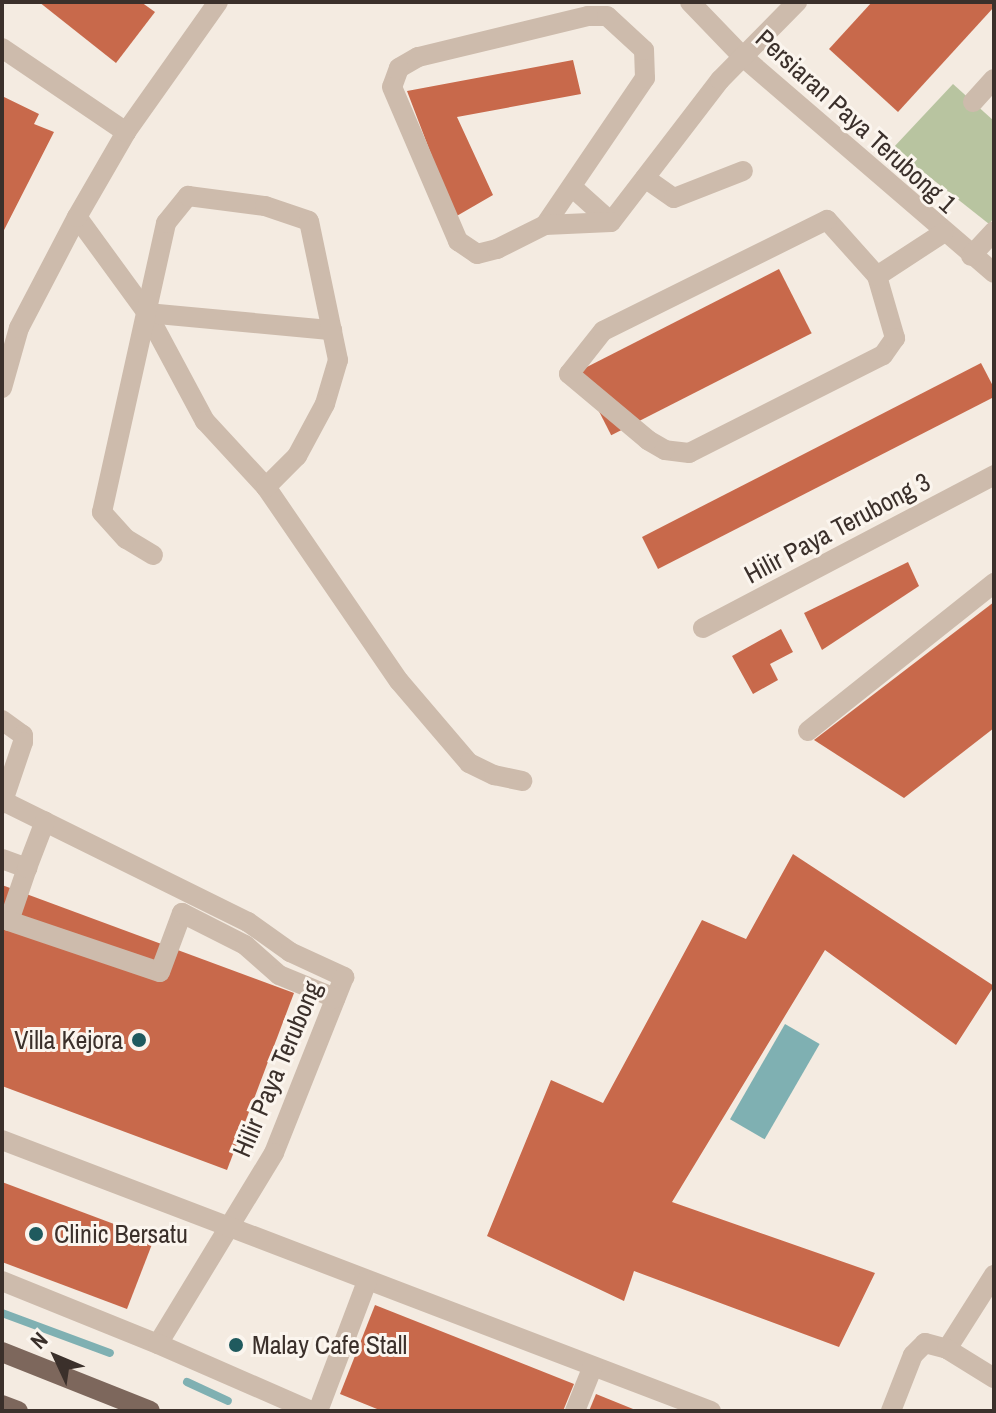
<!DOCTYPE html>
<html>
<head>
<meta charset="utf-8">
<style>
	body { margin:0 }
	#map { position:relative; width:996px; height:1413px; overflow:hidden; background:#f4ebe1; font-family:"Archivo Narrow",sans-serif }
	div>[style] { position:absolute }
	.green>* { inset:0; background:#b8c4a0 }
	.water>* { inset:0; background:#7fb0b2; transform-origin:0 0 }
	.stream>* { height:8px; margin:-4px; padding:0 4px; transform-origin:4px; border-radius:4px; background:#7fb0b2 }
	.building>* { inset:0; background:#c8694b; transform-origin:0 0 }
	.minor>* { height:20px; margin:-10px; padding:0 10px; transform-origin:10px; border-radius:10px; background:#cdbbac }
	.major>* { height:20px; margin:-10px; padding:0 10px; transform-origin:10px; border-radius:10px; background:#7d675c }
	.dots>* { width:22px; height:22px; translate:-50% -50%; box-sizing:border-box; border:4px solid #fbf5ee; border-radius:50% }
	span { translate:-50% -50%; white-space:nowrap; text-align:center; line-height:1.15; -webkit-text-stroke:6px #fbf5ee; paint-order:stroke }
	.street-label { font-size:26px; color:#3b302b }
	.poi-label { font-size:26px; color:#3b302b }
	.right { translate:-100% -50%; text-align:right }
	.left { translate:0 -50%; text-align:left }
	.frame { position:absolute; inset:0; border:4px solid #3b302b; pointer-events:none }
	.north { position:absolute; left:16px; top:1317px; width:80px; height:80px; -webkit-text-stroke:6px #fbf5ee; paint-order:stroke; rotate:314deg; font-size:22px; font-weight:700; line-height:32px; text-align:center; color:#3b302b }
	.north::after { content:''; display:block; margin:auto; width:28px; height:36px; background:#3b302b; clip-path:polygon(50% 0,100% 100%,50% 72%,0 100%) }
</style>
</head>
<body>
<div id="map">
	<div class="green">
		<div style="clip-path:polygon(953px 84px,994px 121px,994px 218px,989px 224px,893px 148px)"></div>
	</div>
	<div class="water">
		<div style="left:785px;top:1024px;width:40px;height:110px;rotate:30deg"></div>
	</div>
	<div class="stream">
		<div style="left:2px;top:1313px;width:115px;rotate:20.3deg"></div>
		<div style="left:187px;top:1382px;width:45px;rotate:24.9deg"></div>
	</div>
	<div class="building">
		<div style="clip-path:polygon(39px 2px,141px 2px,155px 12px,116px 63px)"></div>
		<div style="clip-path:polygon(872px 2px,994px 2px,994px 7px,898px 112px,829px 49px)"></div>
		<div style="clip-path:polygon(573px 60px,581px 94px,457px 117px,493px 195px,455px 217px,407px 91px)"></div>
		<div style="clip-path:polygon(2px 96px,39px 114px,34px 124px,54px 132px,2px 234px)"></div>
		<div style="left:779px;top:269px;width:72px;height:225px;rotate:63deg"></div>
		<div style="clip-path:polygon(981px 363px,994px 388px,994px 397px,658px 569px,642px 537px)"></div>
		<div style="clip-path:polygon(908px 562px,919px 586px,822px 650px,804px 613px)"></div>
		<div style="clip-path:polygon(994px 602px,994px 728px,904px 798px,814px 740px)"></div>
		<div style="clip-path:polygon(781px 629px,793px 652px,770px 664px,778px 680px,753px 694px,732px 656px)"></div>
		<div style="clip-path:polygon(793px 854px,994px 986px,956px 1045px,825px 950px,672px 1202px,875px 1273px,839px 1347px,634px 1271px,624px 1301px,487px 1236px,551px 1080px,603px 1103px,702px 920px,746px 939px)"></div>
		<div style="clip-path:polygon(2px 885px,294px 993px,227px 1170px,2px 1086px)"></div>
		<div style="clip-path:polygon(2px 1182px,154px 1239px,127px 1309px,2px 1262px)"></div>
		<div style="clip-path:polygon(375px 1305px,574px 1384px,563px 1411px,382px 1411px,340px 1394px)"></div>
		<div style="clip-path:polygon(596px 1394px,638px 1411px,589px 1411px)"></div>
	</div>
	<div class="minor">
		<div style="left:690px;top:2px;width:76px;rotate:46.1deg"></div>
		<div style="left:743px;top:57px;width:331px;rotate:40.7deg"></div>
		<div style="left:2px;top:48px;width:150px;rotate:34.1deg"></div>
		<div style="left:973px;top:102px;width:31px;rotate:-48deg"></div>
		<div style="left:645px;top:178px;width:35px;rotate:35deg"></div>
		<div style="left:674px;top:198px;width:74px;rotate:-21.4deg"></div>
		<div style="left:572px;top:187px;width:52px;rotate:41.9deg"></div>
		<div style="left:77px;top:217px;width:119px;rotate:53.9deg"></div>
		<div style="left:147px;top:313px;width:123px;rotate:61.8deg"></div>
		<div style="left:205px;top:421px;width:90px;rotate:47.3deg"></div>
		<div style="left:266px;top:487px;width:235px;rotate:55.6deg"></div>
		<div style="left:399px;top:681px;width:108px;rotate:49.5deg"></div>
		<div style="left:469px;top:763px;width:28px;rotate:26deg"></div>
		<div style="left:494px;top:775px;width:29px;rotate:12deg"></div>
		<div style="left:827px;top:220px;width:75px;rotate:48.2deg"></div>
		<div style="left:877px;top:276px;width:65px;rotate:73.8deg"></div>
		<div style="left:895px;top:338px;width:21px;rotate:125deg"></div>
		<div style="left:883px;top:355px;width:217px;rotate:153.2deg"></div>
		<div style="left:689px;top:453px;width:24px;rotate:-173deg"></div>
		<div style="left:665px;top:450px;width:20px;rotate:-150deg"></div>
		<div style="left:648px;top:440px;width:103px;rotate:-140.1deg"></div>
		<div style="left:569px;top:374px;width:55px;rotate:-51.7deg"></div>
		<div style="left:603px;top:331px;width:250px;rotate:-26.4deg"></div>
		<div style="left:611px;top:222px;width:179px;rotate:-52.5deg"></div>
		<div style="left:720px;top:80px;width:110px;rotate:-45.4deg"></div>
		<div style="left:545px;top:225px;width:178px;rotate:-55.8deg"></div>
		<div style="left:645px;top:78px;width:28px;rotate:-92deg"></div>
		<div style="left:644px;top:50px;width:50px;rotate:-137.4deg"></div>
		<div style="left:607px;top:16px;width:19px;rotate:180deg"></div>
		<div style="left:588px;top:16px;width:175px;rotate:166.4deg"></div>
		<div style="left:418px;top:57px;width:22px;rotate:150deg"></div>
		<div style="left:399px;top:68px;width:20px;rotate:110deg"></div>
		<div style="left:392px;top:87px;width:168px;rotate:66.8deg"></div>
		<div style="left:458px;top:241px;width:23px;rotate:34deg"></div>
		<div style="left:477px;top:254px;width:21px;rotate:-14deg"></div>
		<div style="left:497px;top:249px;width:54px;rotate:-26.6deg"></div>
		<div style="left:545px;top:225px;width:66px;rotate:-2.6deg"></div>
		<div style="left:971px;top:256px;width:34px;rotate:-47deg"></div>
		<div style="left:877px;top:276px;width:79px;rotate:-33.1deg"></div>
		<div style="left:147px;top:313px;width:186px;rotate:5.3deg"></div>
		<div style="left:2px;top:388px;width:62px;rotate:-74.2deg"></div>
		<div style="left:19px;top:328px;width:125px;rotate:-62.4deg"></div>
		<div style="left:77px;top:217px;width:98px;rotate:-60deg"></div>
		<div style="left:126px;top:132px;width:159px;rotate:-54.7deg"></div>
		<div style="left:153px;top:555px;width:31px;rotate:-149deg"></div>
		<div style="left:126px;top:539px;width:36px;rotate:-132deg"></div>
		<div style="left:102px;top:512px;width:296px;rotate:-77.5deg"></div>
		<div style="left:166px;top:223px;width:35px;rotate:-51deg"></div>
		<div style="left:188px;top:196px;width:78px;rotate:7.4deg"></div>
		<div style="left:265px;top:206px;width:46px;rotate:18.8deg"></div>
		<div style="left:309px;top:221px;width:142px;rotate:78.2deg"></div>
		<div style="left:338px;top:360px;width:46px;rotate:106.5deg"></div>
		<div style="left:325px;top:404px;width:59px;rotate:118.3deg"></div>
		<div style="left:297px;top:456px;width:44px;rotate:135deg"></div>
		<div style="left:703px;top:628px;width:329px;rotate:-27.7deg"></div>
		<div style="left:2px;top:720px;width:26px;rotate:36deg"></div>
		<div style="left:23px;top:735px;width:7px;rotate:90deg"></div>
		<div style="left:23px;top:742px;width:65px;rotate:108.7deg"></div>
		<div style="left:808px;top:731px;width:238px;rotate:-38.5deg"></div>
		<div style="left:3px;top:801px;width:273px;rotate:26.3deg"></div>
		<div style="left:248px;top:922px;width:52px;rotate:35.5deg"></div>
		<div style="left:290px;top:952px;width:60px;rotate:24.8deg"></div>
		<div style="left:344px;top:977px;width:189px;rotate:111.7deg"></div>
		<div style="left:274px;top:1153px;width:223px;rotate:121.3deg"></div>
		<div style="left:2px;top:859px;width:27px;rotate:20deg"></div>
		<div style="left:27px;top:868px;width:56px;rotate:108.8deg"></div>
		<div style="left:9px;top:921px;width:159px;rotate:18.7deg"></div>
		<div style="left:160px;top:972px;width:63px;rotate:-69.6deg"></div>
		<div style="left:182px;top:913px;width:71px;rotate:26.9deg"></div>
		<div style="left:245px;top:945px;width:45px;rotate:41.4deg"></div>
		<div style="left:279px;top:975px;width:61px;rotate:22.3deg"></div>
		<div style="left:27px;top:868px;width:50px;rotate:-69deg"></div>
		<div style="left:2px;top:1140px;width:759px;rotate:20.92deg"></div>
		<div style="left:2px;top:1281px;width:168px;rotate:22deg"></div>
		<div style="left:158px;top:1344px;width:167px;rotate:23.6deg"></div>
		<div style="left:947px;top:1349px;width:88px;rotate:-57.6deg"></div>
		<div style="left:318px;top:1411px;width:139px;rotate:-69.3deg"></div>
		<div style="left:575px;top:1411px;width:48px;rotate:-68.2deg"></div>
		<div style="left:891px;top:1411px;width:60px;rotate:-68.6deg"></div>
		<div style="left:913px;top:1355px;width:17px;rotate:-45deg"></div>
		<div style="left:925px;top:1343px;width:23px;rotate:15deg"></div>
		<div style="left:947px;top:1349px;width:55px;rotate:31.7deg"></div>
	</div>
	<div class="major">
		<div style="left:2px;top:1352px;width:159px;rotate:21.7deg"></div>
		<div style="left:2px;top:1405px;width:17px;rotate:21deg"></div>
	</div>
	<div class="dots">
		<div style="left:139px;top:1040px;background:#1f5a5e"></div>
		<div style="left:36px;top:1234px;background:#1f5a5e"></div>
		<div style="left:236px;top:1345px;background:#1f5a5e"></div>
	</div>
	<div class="street-label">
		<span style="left:856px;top:121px;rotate:42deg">Persiaran Paya Terubong 1</span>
		<span style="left:837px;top:528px;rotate:-28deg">Hilir Paya Terubong 3</span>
		<span style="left:277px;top:1069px;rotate:-67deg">Hilir Paya Terubong</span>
	</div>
	<div class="poi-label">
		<span class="right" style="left:123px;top:1040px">Villa Kejora</span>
		<span class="left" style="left:54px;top:1234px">Clinic Bersatu</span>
		<span class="left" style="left:252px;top:1345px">Malay Cafe Stall</span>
	</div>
	<div class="frame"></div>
	<div class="north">N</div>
</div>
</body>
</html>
